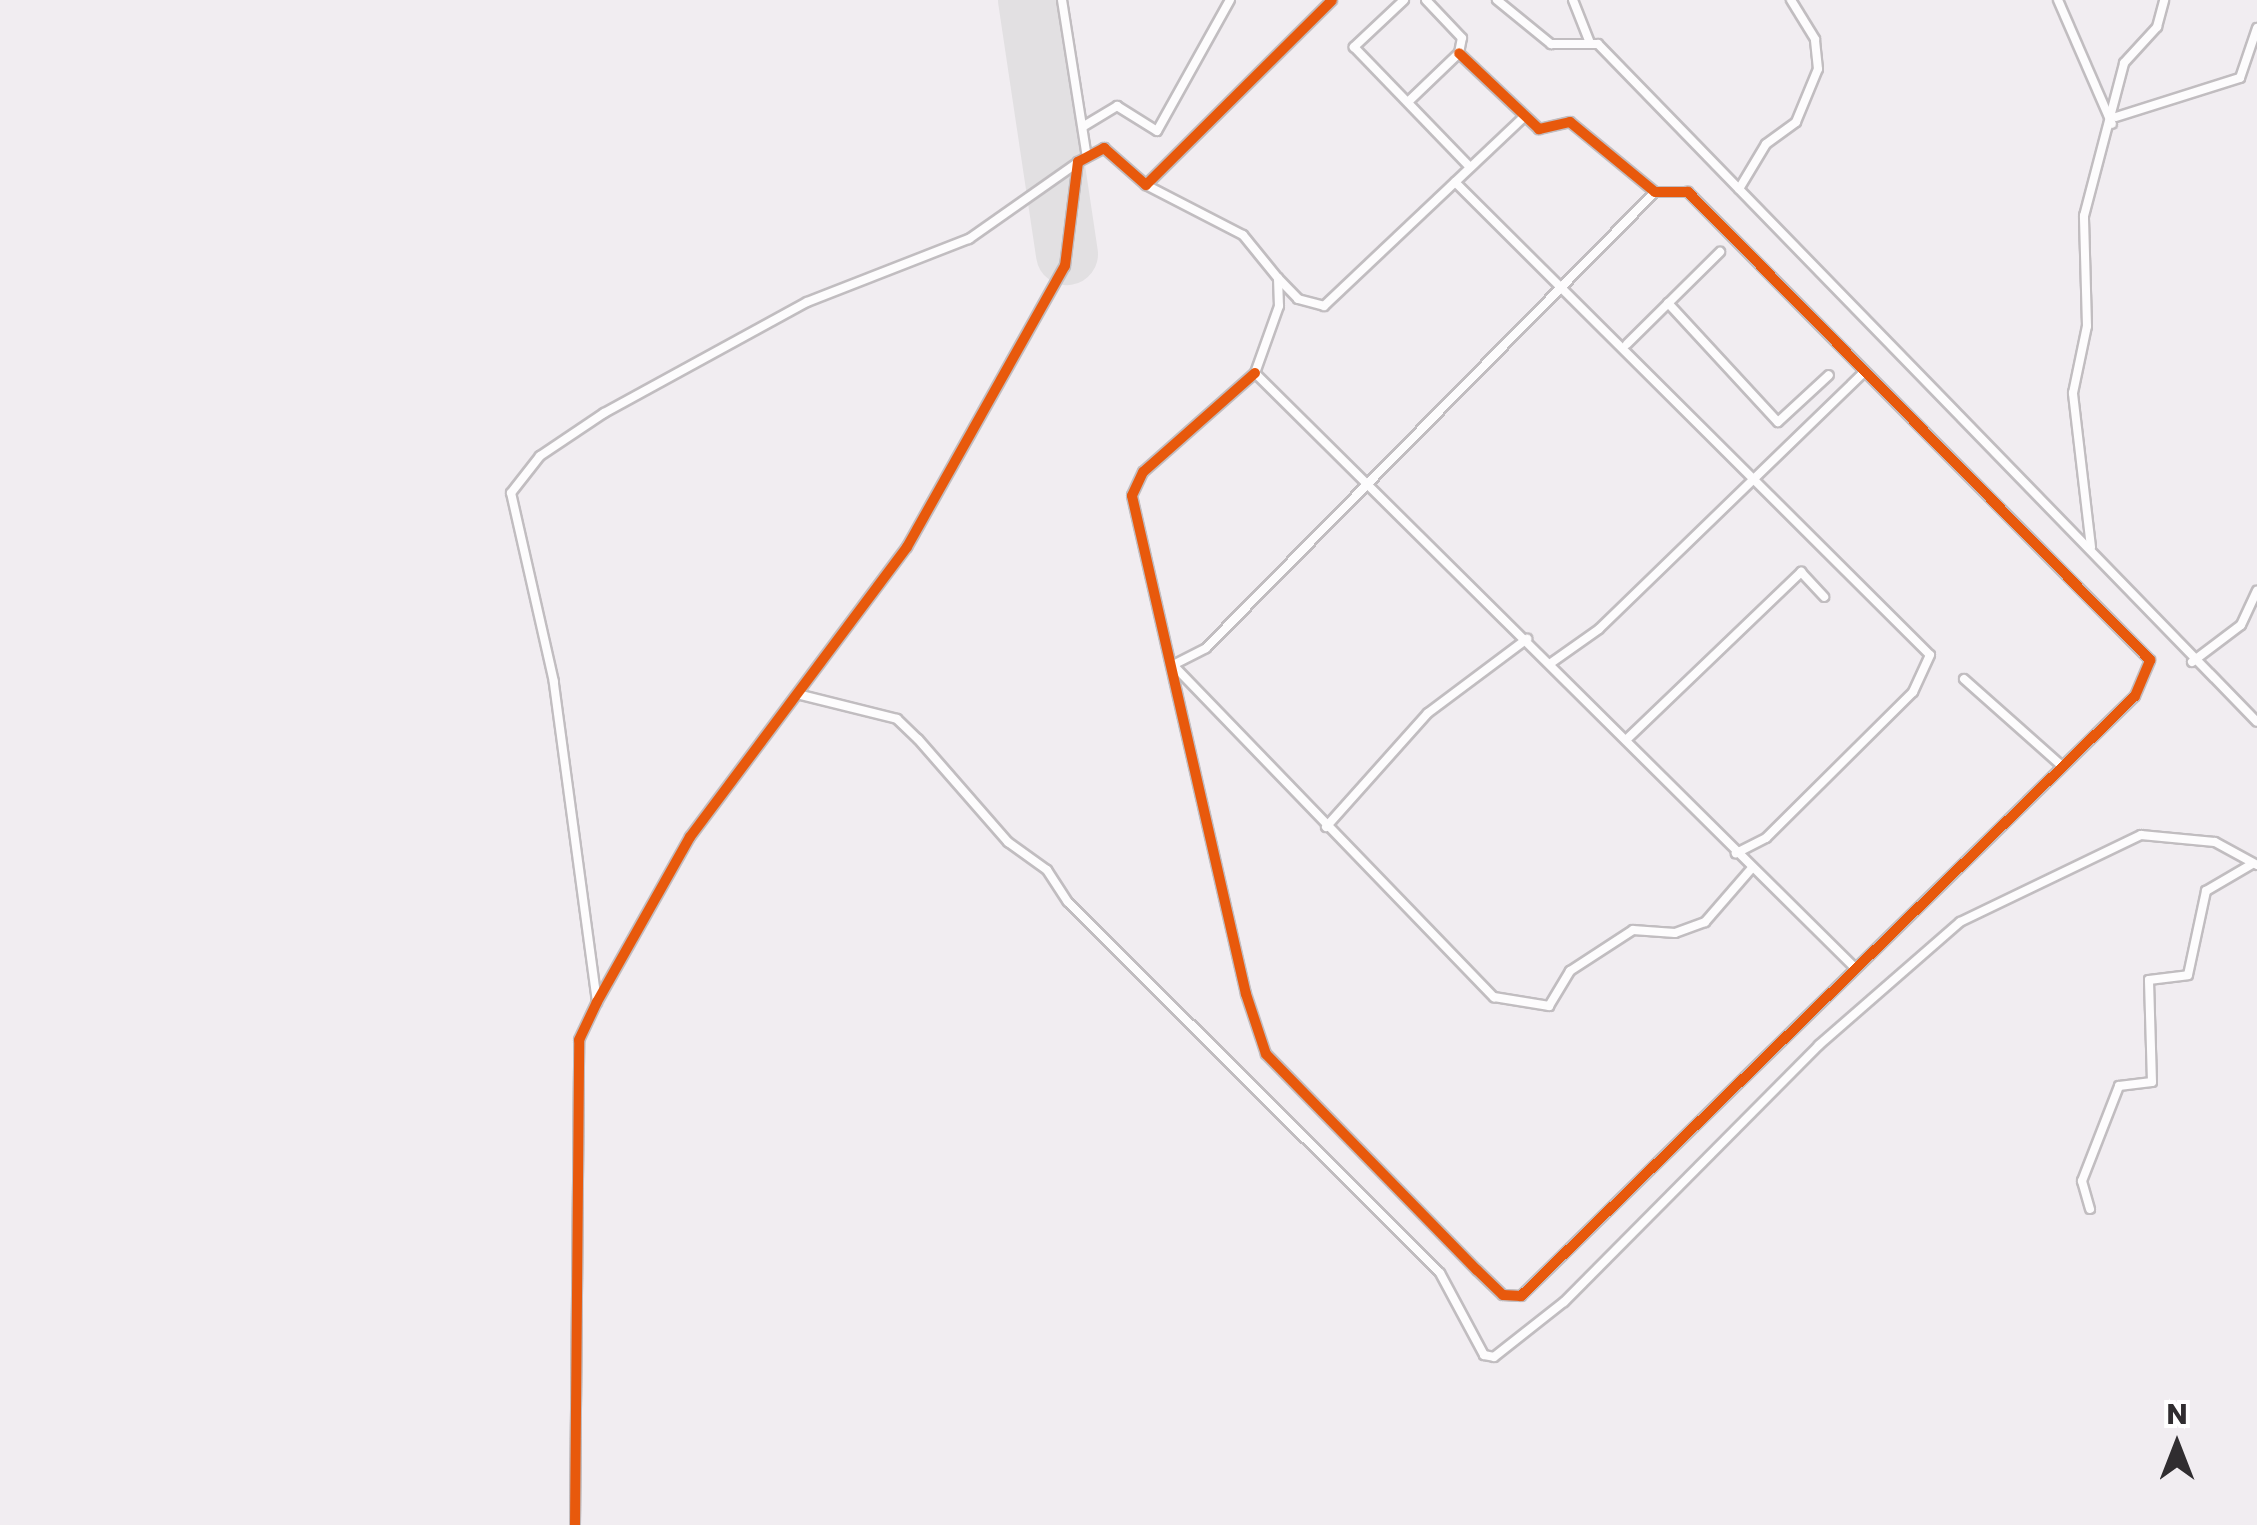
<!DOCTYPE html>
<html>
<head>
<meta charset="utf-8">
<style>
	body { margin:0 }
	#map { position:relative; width:2257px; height:1525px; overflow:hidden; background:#f1edf1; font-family:Poppins,sans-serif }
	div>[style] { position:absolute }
	.runway>* { height:62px; margin:-31px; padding:0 31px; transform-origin:31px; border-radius:31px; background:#e2e0e2 }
	.roads { filter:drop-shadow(2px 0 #c1bdc0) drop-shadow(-2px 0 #c1bdc0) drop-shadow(0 2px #c1bdc0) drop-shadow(0 -2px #c1bdc0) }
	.minor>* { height:8px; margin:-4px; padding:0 4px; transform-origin:4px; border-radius:4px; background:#fdfcfd }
	.cycleway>* { height:10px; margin:-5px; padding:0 5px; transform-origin:5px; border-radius:5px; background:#e8590c }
	span { translate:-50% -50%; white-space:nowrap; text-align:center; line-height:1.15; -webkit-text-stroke:8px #fff; paint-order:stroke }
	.north { position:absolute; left:2127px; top:1395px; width:100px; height:100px; -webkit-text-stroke:8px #fff; paint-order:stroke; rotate:0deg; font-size:28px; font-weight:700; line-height:40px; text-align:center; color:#302d30 }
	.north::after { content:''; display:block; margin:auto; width:35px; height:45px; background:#302d30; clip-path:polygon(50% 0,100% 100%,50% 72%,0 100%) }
</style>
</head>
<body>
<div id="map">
	<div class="runway">
		<div style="left:1029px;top:0;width:257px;rotate:81.5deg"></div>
	</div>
	<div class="roads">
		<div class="minor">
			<div style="left:1062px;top:0;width:154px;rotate:81deg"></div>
			<div style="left:1404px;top:0;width:69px;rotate:136.8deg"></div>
			<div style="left:1354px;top:47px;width:167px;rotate:46deg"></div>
			<div style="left:1497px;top:0;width:70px;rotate:39.2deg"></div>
			<div style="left:1551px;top:44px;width:47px"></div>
			<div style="left:1598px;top:44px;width:945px;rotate:45.81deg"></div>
			<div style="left:1573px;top:0;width:46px;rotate:68.4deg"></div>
			<div style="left:2058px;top:0;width:135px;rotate:66.5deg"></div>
			<div style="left:1409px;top:101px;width:69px;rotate:-43.8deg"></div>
			<div style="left:1459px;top:53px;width:15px;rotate:-79deg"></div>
			<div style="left:1462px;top:38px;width:52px;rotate:-133.5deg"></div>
			<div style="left:2116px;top:117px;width:130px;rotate:-17.5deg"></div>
			<div style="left:2240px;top:78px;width:53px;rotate:-71.2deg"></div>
			<div style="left:1084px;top:126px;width:39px;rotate:-31deg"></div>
			<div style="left:1117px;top:106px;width:47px;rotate:32deg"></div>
			<div style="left:1157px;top:131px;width:150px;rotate:-60.9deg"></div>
			<div style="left:1455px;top:182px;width:670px;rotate:44.88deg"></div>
			<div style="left:1930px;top:655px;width:41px;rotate:114.7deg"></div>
			<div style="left:1913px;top:692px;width:207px;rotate:135.2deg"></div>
			<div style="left:1766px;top:838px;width:34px;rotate:153deg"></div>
			<div style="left:1146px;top:185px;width:109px;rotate:27.3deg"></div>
			<div style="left:1243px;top:235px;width:55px;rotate:50.9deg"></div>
			<div style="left:1278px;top:278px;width:28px;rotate:88deg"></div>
			<div style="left:1279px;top:306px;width:71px;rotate:109.7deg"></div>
			<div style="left:1255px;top:373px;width:841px;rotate:44.76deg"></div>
			<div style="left:1739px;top:189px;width:52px;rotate:-59deg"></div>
			<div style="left:1766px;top:144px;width:37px;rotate:-36deg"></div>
			<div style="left:1796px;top:122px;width:57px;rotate:-67.5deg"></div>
			<div style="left:1818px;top:69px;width:30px;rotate:-96deg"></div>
			<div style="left:1815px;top:39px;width:46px;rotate:-121.6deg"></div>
			<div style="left:1278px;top:278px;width:29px;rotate:46deg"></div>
			<div style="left:1298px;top:299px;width:27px;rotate:15deg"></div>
			<div style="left:1324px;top:306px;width:274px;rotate:-43.4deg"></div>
			<div style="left:1668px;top:303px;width:162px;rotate:47.3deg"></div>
			<div style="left:1778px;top:422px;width:69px;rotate:-42.7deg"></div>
			<div style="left:1627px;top:344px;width:131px;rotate:-44.7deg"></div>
			<div style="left:1255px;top:373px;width:149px;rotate:138.5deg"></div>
			<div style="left:1143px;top:472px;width:26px;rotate:115deg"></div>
			<div style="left:1132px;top:496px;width:511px;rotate:77.11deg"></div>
			<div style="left:1246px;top:994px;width:63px;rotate:71.6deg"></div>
			<div style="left:1266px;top:1054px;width:302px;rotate:45.7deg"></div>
			<div style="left:1477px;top:1270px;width:36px;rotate:44deg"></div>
			<div style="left:1503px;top:1295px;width:18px;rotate:3deg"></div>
			<div style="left:1521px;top:1296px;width:858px;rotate:-44.34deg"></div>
			<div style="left:2135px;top:696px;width:39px;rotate:-67deg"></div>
			<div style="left:2150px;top:660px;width:658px;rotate:-134.63deg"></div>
			<div style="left:1688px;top:192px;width:33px;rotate:180deg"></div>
			<div style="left:1655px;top:192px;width:110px;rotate:-140.5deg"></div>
			<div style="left:1570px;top:122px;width:32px;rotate:167deg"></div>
			<div style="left:1539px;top:129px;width:110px;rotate:-136.5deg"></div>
			<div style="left:2091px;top:547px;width:155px;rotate:-96.7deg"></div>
			<div style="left:2073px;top:393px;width:68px;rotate:-78.2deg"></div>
			<div style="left:2087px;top:326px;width:110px;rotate:-91.6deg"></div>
			<div style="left:2084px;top:216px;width:158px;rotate:-75.3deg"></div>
			<div style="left:2124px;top:63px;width:49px;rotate:-47.5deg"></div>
			<div style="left:2157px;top:27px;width:28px;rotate:-75deg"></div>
			<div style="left:2192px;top:662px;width:61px;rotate:-37.1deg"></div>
			<div style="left:2241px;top:625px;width:38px;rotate:-65deg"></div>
			<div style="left:1551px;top:663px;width:59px;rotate:-35.3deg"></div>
			<div style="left:1599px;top:629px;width:368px;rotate:-44.1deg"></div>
			<div style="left:1173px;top:665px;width:37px;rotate:-27deg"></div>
			<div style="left:1206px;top:648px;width:640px;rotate:-45.44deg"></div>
			<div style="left:1176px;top:668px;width:458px;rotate:46deg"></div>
			<div style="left:1494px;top:997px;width:56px;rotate:9.3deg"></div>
			<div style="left:1549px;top:1006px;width:41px;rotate:-59deg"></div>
			<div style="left:1570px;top:971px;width:75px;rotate:-33.1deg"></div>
			<div style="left:1633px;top:930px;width:42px;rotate:4.1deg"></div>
			<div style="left:1675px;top:933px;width:32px;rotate:-20deg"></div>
			<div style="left:1705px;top:922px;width:70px;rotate:-49deg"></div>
			<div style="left:1964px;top:679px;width:131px;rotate:41.6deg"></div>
			<div style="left:801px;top:695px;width:99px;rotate:14deg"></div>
			<div style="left:897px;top:719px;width:29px;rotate:44deg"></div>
			<div style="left:918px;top:739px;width:137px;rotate:48.9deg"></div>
			<div style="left:1008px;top:842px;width:48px;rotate:35.7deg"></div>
			<div style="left:1047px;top:870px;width:38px;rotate:57deg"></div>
			<div style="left:1068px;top:902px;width:525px;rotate:44.92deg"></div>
			<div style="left:1440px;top:1273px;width:93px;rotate:61.8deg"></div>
			<div style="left:1484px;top:1355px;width:10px;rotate:11deg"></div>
			<div style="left:1494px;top:1357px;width:89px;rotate:-38.2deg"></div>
			<div style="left:1564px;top:1302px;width:362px;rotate:-45.2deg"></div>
			<div style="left:1819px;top:1045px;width:187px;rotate:-41.1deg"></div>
			<div style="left:1960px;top:922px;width:201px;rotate:-25.7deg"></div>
			<div style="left:2141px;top:835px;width:74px;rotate:5.4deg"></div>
			<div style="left:2215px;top:842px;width:48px;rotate:28.7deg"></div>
			<div style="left:1626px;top:740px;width:243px;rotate:-43.8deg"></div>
			<div style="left:1801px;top:572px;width:34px;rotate:47deg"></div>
			<div style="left:1326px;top:827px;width:153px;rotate:-48.2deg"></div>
			<div style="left:1428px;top:713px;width:124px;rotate:-36.8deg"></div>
			<div style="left:597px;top:1002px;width:323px;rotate:-97.7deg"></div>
			<div style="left:554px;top:682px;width:194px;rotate:-102.8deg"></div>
			<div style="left:511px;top:493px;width:47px;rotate:-51.9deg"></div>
			<div style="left:540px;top:456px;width:77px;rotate:-33.9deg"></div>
			<div style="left:604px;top:413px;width:231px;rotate:-28.7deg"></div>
			<div style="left:807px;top:302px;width:174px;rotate:-21.3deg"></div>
			<div style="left:969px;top:239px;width:132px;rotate:-35.1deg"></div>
			<div style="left:2090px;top:1209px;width:29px;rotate:-106deg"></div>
			<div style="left:2082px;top:1181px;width:102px;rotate:-68.7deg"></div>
			<div style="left:2119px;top:1086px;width:33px;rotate:-7deg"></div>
			<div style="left:2152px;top:1082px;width:102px;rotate:-91.7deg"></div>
			<div style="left:2149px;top:980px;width:39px;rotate:-7deg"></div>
			<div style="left:2188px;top:975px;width:86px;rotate:-77.9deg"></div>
			<div style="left:2206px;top:891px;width:53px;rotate:-30.4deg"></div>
			<div style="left:575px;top:1525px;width:485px;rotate:-89.5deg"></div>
			<div style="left:579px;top:1040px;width:42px;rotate:-64.7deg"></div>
			<div style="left:597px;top:1002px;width:189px;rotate:-60.6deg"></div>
			<div style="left:690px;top:837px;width:362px;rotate:-53.2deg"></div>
			<div style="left:907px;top:547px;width:322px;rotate:-60.7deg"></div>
			<div style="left:1065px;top:266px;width:105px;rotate:-82.9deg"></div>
			<div style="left:1078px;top:162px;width:30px;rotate:-28deg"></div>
			<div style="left:1104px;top:148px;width:56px;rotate:41.4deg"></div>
			<div style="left:1146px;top:185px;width:262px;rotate:-44.8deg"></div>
		</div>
	</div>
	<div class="cycleway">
		<div style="left:1255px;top:373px;width:149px;rotate:138.5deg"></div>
		<div style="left:1143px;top:472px;width:26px;rotate:115deg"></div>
		<div style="left:1132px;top:496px;width:511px;rotate:77.11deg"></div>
		<div style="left:1246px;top:994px;width:63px;rotate:71.6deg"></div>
		<div style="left:1266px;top:1054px;width:302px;rotate:45.7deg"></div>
		<div style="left:1477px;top:1270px;width:36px;rotate:44deg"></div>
		<div style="left:1503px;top:1295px;width:18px;rotate:3deg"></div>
		<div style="left:1521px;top:1296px;width:858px;rotate:-44.34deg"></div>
		<div style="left:2135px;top:696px;width:39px;rotate:-67deg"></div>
		<div style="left:2150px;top:660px;width:658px;rotate:-134.63deg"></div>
		<div style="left:1688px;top:192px;width:33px;rotate:180deg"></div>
		<div style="left:1655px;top:192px;width:110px;rotate:-140.5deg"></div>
		<div style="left:1570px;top:122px;width:32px;rotate:167deg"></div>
		<div style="left:1539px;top:129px;width:110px;rotate:-136.5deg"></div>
		<div style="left:575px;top:1525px;width:485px;rotate:-89.5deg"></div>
		<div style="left:579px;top:1040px;width:42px;rotate:-64.7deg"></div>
		<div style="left:597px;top:1002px;width:189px;rotate:-60.6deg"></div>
		<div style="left:690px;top:837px;width:362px;rotate:-53.2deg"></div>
		<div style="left:907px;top:547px;width:322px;rotate:-60.7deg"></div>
		<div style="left:1065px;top:266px;width:105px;rotate:-82.9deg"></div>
		<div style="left:1078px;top:162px;width:30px;rotate:-28deg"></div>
		<div style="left:1104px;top:148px;width:56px;rotate:41.4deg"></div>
		<div style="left:1146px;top:185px;width:262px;rotate:-44.8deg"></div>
	</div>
	<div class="north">N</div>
</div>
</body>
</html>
